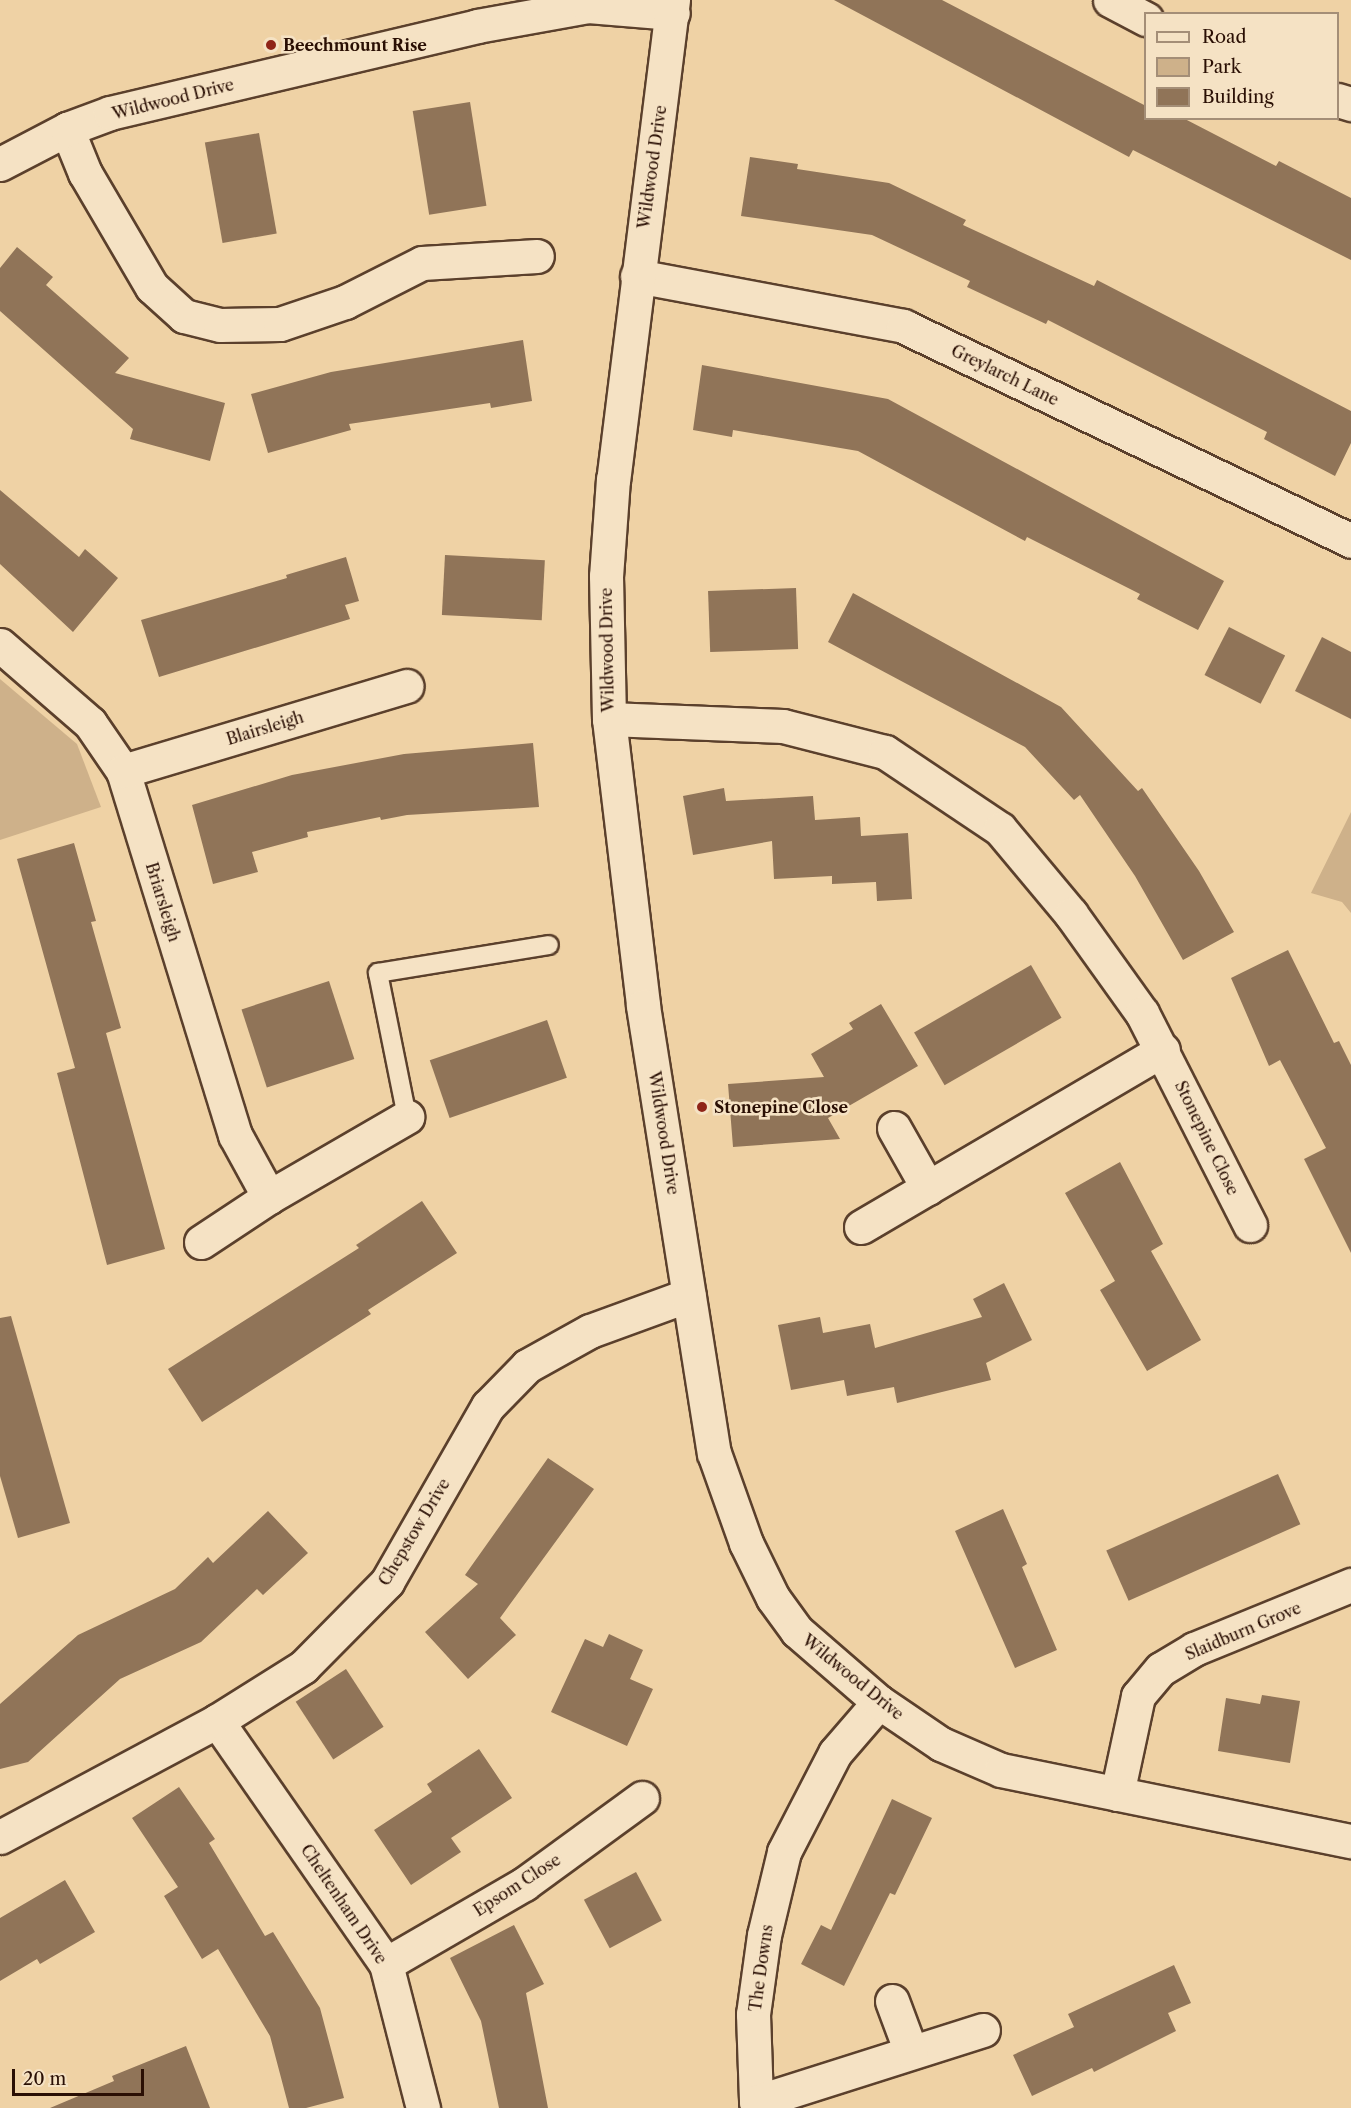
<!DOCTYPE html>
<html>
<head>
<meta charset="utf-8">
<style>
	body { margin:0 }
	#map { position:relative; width:1351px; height:2108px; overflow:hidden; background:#efd2a5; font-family:"Libre Caslon Text",serif }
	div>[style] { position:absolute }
	.green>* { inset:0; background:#ceb18a }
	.building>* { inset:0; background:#907458; transform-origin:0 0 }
	.roads { filter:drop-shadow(2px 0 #5b402c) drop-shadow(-2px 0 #5b402c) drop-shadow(0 2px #5b402c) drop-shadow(0 -2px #5b402c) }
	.service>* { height:18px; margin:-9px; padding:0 9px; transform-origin:9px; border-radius:9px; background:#f5e2c4 }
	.minor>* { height:33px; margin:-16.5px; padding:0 16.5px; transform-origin:16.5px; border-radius:16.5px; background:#f5e2c4 }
	.tertiary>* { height:33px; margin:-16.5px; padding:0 16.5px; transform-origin:16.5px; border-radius:16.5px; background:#f5e2c4 }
	.dots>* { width:16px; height:16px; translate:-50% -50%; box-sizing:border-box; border:3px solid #f5e2c4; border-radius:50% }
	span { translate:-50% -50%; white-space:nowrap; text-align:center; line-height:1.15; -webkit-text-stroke:5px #f5e2c4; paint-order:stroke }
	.poi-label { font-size:16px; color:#2a0f04; font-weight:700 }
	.left { translate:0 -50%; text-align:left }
	.street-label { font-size:16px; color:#2a0f04 }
	.legend { position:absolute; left:1144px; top:12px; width:195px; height:108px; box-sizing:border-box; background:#f5e2c4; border:2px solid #a48e77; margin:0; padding:8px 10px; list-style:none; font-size:18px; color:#2a0f04 }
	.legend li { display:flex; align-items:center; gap:12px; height:30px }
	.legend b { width:30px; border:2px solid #a48e77 }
	.scale { position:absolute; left:12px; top:2069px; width:132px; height:27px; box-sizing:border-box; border:3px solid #2a0f04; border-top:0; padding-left:8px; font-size:18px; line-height:21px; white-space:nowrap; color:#2a0f04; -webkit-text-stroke:4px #f5e2c4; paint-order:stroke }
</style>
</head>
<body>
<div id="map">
	<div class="green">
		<div style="clip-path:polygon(0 679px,77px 744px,101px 807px,0 840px)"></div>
		<div style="clip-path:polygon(1351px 812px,1351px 913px,1342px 902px,1311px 893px)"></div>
	</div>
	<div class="building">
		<div style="clip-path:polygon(834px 0,942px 0,1146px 106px,1146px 118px,1183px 118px,1276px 166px,1279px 161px,1351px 198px,1351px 260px,1133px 150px,1129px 157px)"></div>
		<div style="left:470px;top:102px;width:105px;height:58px;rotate:81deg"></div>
		<div style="left:259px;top:133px;width:102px;height:55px;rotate:80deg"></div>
		<div style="clip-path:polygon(750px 157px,798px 164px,797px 169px,889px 183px,966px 220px,963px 225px,1094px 286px,1097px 280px,1351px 411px,1351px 443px,1335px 476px,1264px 439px,1267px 432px,1048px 320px,1046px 324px,967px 287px,970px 281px,872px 235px,741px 216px)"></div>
		<div style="clip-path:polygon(17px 247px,53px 277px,46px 285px,129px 358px,115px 373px,225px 403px,210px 461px,130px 439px,133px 429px,0 311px,0 268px)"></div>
		<div style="clip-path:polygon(523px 340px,532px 401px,491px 408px,490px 403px,349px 424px,351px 430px,268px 453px,251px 394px,331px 372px)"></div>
		<div style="clip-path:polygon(702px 365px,888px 399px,1224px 581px,1198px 630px,1137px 599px,1140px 594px,1027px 537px,1025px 541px,858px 451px,733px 430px,732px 437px,693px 430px)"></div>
		<div style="clip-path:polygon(0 490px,79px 557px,85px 549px,118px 578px,73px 632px,0 564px)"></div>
		<div style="left:445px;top:555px;width:100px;height:60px;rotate:3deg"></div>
		<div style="clip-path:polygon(346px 557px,359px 601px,345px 605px,350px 619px,159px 677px,141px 620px,287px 578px,286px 575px)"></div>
		<div style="left:796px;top:588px;width:61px;height:88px;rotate:88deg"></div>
		<div style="clip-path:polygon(853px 593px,1061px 707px,1138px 791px,1142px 788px,1199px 871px,1234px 932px,1183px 960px,1135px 876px,1080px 795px,1074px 800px,1025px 747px,828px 642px)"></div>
		<div style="left:1229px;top:627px;width:63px;height:54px;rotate:27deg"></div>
		<div style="clip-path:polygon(1322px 637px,1351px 652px,1351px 719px,1295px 691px)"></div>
		<div style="clip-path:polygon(533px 743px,539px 807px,407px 815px,381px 820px,380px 817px,307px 832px,308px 837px,252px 852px,258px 872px,213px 884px,192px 805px,292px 775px,404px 754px)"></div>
		<div style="clip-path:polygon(724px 788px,726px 801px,813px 796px,815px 820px,860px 817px,861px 836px,908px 833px,912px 899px,877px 901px,876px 882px,832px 884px,832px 876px,774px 879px,772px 841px,693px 855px,683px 796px)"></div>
		<div style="clip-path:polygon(74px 843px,96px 921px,91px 922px,121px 1028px,106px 1033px,165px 1249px,107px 1265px,57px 1073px,75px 1068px,17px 859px)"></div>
		<div style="clip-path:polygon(1288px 950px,1334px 1043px,1339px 1041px,1351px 1065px,1351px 1253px,1304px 1159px,1326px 1148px,1280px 1060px,1269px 1066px,1231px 978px)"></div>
		<div style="left:1031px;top:965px;width:61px;height:135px;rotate:60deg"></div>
		<div style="left:329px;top:981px;width:82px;height:92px;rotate:72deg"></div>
		<div style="clip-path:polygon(881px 1004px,918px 1066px,828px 1118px,840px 1139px,733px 1147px,728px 1084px,824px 1077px,811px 1054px,853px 1029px,849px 1023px)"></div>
		<div style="left:547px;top:1020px;width:61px;height:124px;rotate:71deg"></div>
		<div style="clip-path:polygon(1120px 1162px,1163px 1244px,1151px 1251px,1201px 1340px,1147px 1371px,1100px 1290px,1115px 1281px,1065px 1193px)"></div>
		<div style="clip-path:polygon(422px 1201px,457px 1253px,368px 1310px,371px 1314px,202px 1422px,168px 1369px,359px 1248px,356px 1245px)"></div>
		<div style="clip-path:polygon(1004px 1283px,1032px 1340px,986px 1363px,991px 1380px,897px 1403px,894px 1387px,847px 1396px,844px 1380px,791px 1390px,778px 1325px,820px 1317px,823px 1333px,870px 1324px,875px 1348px,982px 1317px,973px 1299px)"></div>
		<div style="clip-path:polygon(11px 1316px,70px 1523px,18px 1538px,0 1476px,0 1318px)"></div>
		<div style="clip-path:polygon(548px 1458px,594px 1489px,500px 1618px,516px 1635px,468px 1679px,425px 1632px,478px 1584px,465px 1575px)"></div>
		<div style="left:1278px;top:1474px;width:55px;height:188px;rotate:66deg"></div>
		<div style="clip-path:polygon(1003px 1509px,1027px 1564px,1022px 1567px,1057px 1650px,1015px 1668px,955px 1531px)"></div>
		<div style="clip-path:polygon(268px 1511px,308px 1553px,263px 1595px,257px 1589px,201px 1642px,120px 1679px,28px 1762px,0 1769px,0 1704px,78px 1635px,175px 1589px,208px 1557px,213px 1563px)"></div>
		<div style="clip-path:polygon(609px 1634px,643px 1650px,630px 1679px,653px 1689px,627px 1746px,551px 1712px,585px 1639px,603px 1647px)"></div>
		<div style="left:346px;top:1669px;width:69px;height:60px;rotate:57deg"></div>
		<div style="clip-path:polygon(1262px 1695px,1300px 1701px,1290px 1763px,1218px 1751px,1226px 1698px,1260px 1704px)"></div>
		<div style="clip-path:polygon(479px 1749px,512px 1798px,451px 1838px,461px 1852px,411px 1885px,374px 1830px,432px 1792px,427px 1784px)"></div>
		<div style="clip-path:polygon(179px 1787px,215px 1839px,209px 1843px,265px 1936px,273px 1932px,320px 2008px,344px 2098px,306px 2108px,289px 2108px,270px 2036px,218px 1949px,202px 1959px,164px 1896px,178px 1887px,132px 1818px)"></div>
		<div style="clip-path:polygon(892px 1799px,932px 1818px,895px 1895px,890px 1893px,844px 1986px,801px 1964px,821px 1925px,831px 1930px)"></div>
		<div style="left:636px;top:1872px;width:55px;height:59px;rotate:62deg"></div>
		<div style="clip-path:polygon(65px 1880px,95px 1932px,40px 1964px,37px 1959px,0 1981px,0 1918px)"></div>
		<div style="clip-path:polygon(514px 1925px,544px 1984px,526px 1993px,548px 2108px,499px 2108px,481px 2021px,450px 1958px)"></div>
		<div style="clip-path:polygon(1174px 1965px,1191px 2003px,1168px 2013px,1176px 2031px,1094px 2072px,1092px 2068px,1032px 2096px,1013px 2055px,1074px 2027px,1068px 2014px)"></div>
		<div style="clip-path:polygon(186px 2046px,210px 2108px,50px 2108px,114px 2081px,112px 2076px)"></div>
	</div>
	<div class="roads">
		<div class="service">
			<div style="left:407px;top:1117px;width:147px;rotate:-101.4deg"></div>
			<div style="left:378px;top:973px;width:173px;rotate:-9.3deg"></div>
		</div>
		<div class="minor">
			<div style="left:1110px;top:0;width:41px;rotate:27.8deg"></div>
			<div style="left:1338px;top:100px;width:14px;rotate:17deg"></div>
			<div style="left:67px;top:129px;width:48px;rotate:67.8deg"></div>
			<div style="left:85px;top:173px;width:132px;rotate:59.6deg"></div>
			<div style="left:152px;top:287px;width:43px;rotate:42.2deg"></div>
			<div style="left:184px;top:316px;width:37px;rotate:14deg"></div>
			<div style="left:220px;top:325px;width:60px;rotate:-1deg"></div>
			<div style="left:280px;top:324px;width:69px;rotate:-18.7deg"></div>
			<div style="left:345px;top:302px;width:86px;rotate:-26.9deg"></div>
			<div style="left:422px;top:263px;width:115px;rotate:-3.5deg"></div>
			<div style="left:0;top:164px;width:76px;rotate:-27.6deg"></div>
			<div style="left:67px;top:129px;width:46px;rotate:-20.4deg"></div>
			<div style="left:110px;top:113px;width:377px;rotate:-13.3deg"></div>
			<div style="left:477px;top:26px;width:113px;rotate:-10.2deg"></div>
			<div style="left:588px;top:6px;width:85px;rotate:4.7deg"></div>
			<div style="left:637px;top:276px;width:271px;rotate:10.6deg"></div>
			<div style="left:903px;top:326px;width:497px;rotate:25.6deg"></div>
			<div style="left:0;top:645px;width:119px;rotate:40.9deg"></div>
			<div style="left:90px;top:723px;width:58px;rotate:55.5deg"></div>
			<div style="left:123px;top:771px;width:381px;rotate:72.9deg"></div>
			<div style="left:235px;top:1135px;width:71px;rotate:61.3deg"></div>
			<div style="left:609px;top:719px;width:174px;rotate:2.3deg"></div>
			<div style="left:783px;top:726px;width:105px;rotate:14.3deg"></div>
			<div style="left:885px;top:752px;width:138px;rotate:33.8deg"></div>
			<div style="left:1000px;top:829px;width:111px;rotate:50.1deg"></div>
			<div style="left:1071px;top:914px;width:122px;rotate:54.4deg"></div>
			<div style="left:1142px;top:1013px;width:238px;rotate:63deg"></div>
			<div style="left:123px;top:771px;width:296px;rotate:-16.7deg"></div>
			<div style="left:894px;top:1128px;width:69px;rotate:60.5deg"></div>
			<div style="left:861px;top:1227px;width:350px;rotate:-30.4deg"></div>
			<div style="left:201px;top:1242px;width:82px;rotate:-33.5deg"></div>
			<div style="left:269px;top:1197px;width:160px;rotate:-30.1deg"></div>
			<div style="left:879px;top:1702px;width:67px;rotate:130.8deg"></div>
			<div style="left:835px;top:1753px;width:111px;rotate:117.3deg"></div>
			<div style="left:784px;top:1852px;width:85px;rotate:103.5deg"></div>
			<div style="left:764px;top:1935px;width:80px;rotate:97.9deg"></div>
			<div style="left:753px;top:2014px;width:88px;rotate:88deg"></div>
			<div style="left:756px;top:2102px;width:238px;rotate:-17.6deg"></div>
			<div style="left:217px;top:1721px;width:296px;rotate:55.2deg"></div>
			<div style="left:386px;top:1964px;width:149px;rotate:75.6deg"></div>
			<div style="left:1117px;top:1794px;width:100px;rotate:-77.9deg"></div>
			<div style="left:1138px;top:1696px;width:35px;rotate:-50deg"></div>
			<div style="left:1161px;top:1669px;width:39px;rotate:-31deg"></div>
			<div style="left:1194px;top:1649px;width:170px;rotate:-22.2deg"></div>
			<div style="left:0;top:1837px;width:246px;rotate:-28.1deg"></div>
			<div style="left:217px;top:1721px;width:102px;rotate:-32.1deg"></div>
			<div style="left:303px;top:1667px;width:120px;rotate:-45.3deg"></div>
			<div style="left:387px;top:1582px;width:203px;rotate:-60.2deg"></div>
			<div style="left:488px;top:1406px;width:56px;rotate:-45.7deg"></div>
			<div style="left:527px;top:1366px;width:72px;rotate:-29.1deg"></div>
			<div style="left:590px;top:1331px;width:105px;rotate:-20deg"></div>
			<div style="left:386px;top:1964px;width:160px;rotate:-30.1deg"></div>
			<div style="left:524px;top:1884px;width:146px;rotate:-36.1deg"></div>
			<div style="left:892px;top:2001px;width:54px;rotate:69.6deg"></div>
		</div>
		<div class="tertiary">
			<div style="left:673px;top:0;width:483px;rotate:97.1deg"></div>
			<div style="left:613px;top:479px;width:97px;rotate:94.1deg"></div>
			<div style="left:606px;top:576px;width:143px;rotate:88.8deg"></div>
			<div style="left:609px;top:719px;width:289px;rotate:83.2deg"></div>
			<div style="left:643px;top:1006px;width:453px;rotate:81deg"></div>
			<div style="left:714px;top:1453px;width:96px;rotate:70.4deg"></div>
			<div style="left:746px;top:1543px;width:61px;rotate:63.9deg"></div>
			<div style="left:773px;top:1598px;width:41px;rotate:54deg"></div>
			<div style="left:797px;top:1631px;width:108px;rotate:40.9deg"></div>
			<div style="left:879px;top:1702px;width:75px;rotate:34.1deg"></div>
			<div style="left:941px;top:1744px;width:65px;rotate:23.4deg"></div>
			<div style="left:1001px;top:1770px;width:357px;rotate:11.5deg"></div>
		</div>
	</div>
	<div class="dots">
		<div style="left:271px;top:45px;background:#8f2418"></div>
		<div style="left:702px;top:1107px;background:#8f2418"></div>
	</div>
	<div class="poi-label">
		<span class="left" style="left:283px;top:45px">Beechmount Rise</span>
		<span class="left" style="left:714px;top:1107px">Stonepine Close</span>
	</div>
	<div class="street-label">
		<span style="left:173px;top:99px;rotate:-14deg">Wildwood Drive</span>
		<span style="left:652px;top:167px;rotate:-82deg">Wildwood Drive</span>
		<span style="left:1005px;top:375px;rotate:26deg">Greylarch Lane</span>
		<span style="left:607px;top:650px;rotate:-91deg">Wildwood Drive</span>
		<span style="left:265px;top:728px;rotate:-17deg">Blairsleigh</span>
		<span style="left:163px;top:902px;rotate:73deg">Briarsleigh</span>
		<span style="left:664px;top:1133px;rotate:81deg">Wildwood Drive</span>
		<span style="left:1207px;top:1138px;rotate:64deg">Stonepine Close</span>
		<span style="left:414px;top:1532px;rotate:-59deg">Chepstow Drive</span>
		<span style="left:1243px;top:1631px;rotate:-23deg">Slaidburn Grove</span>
		<span style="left:853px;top:1677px;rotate:39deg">Wildwood Drive</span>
		<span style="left:517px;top:1885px;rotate:-33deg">Epsom Close</span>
		<span style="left:344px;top:1904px;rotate:56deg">Cheltenham Drive</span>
		<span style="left:761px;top:1968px;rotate:-82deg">The Downs</span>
	</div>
	<ul class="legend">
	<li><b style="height:8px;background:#f5e2c4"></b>Road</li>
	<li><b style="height:16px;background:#ceb18a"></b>Park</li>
	<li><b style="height:16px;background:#907458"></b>Building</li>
	</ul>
	<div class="scale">20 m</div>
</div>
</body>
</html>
